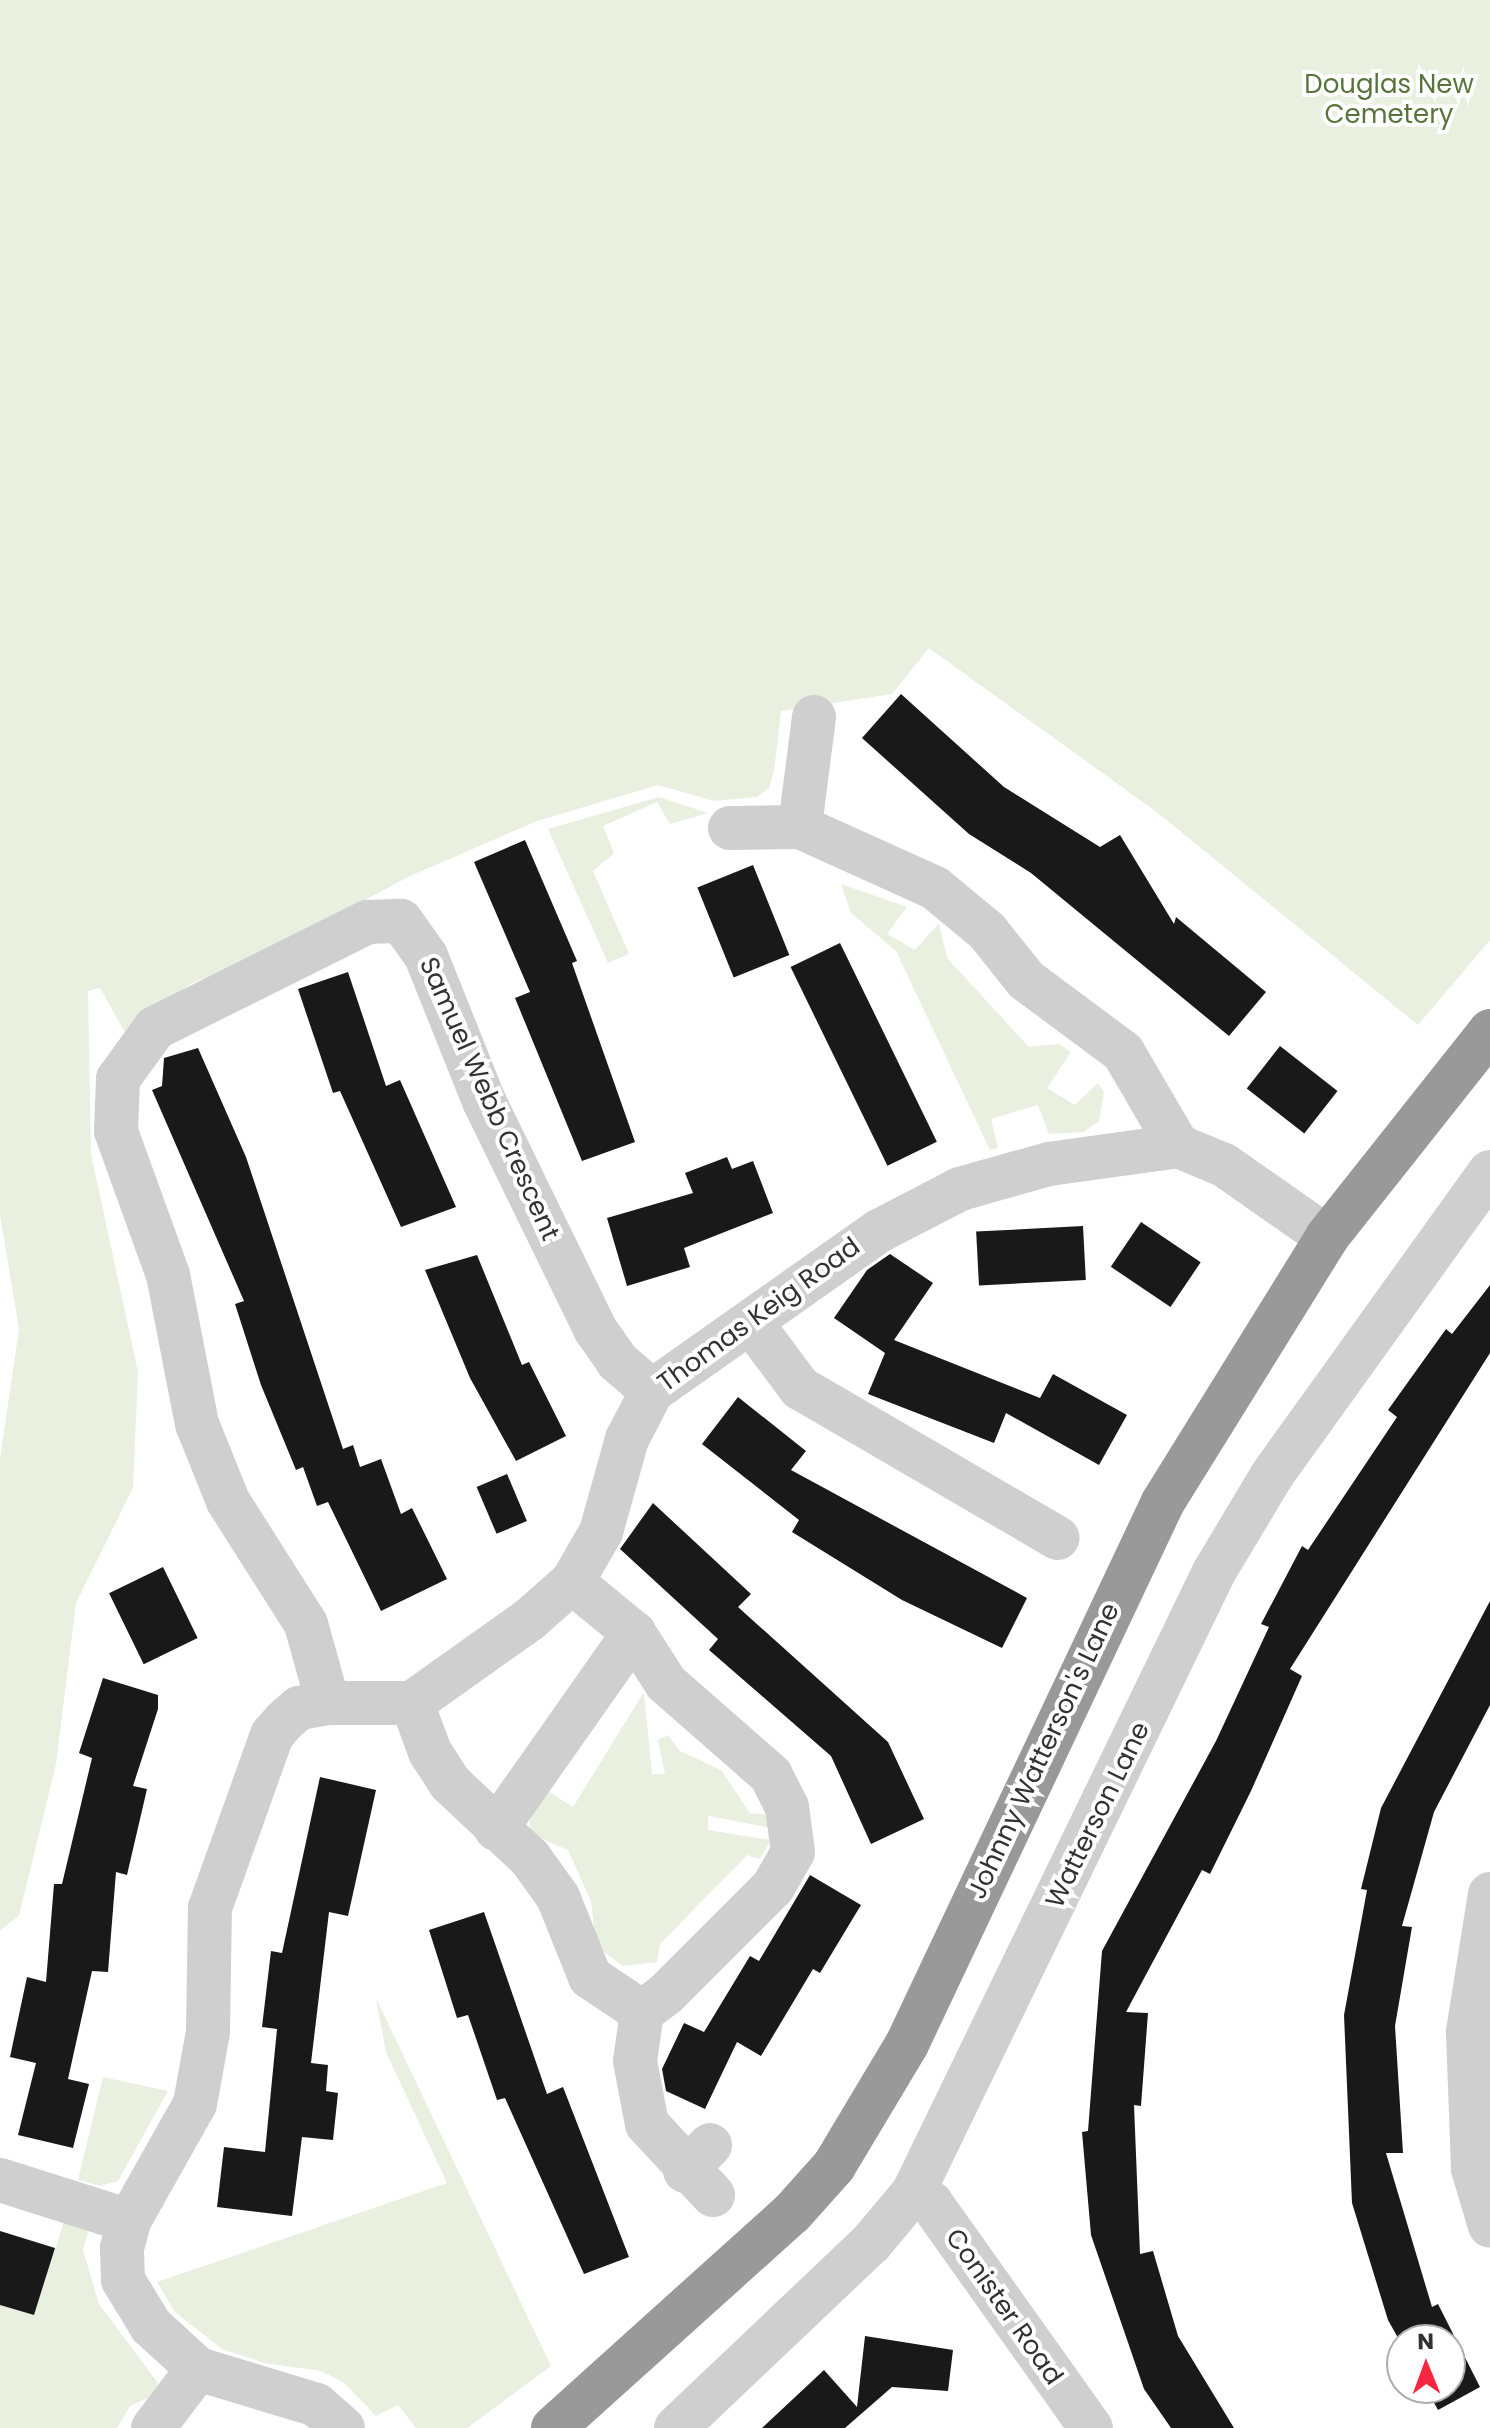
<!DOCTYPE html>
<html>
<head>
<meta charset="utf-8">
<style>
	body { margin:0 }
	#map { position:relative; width:1490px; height:2428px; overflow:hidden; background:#fff; font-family:Poppins,sans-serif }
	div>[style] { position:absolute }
	.green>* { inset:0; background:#e9f0e0 }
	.building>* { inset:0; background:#191919; transform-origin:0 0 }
	.minor>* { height:44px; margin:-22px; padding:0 22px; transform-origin:22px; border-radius:22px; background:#cfcfcf }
	.highway>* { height:44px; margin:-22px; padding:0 22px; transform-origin:22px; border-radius:22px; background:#999 }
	span { translate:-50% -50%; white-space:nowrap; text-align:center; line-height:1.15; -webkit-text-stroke:8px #fff; paint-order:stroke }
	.park-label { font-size:26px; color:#58743a }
	.street-label { font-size:26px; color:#323232 }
	.north { position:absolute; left:1386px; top:2324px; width:80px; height:80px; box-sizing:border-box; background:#fff; border:2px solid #adadad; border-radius:50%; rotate:359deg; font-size:22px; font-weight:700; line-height:32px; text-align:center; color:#323232 }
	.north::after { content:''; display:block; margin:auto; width:28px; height:36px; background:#f72741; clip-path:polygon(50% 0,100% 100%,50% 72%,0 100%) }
</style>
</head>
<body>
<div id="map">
	<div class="green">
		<div style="clip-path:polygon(0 0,1490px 0,1490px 940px,1418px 1025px,1158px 813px,929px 648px,892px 694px,781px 711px,774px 771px,769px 788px,757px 797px,714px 801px,658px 785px,537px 821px,410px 876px,250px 961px,190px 984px,126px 1034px,100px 988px,88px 991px,91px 1154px,138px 1372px,133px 1488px,76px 1603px,56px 1764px,19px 1916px,0 1930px,0 1459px,19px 1329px,0 1215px)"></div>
		<div style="clip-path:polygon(659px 797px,708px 813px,670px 824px,657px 802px,603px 826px,614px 853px,593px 871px,629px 954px,608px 963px,548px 829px)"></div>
		<div style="clip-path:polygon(841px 884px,907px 907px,887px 934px,915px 950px,939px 923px,947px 958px,1029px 1047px,1059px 1044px,1071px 1052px,1047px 1088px,1075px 1105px,1098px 1083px,1104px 1092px,1099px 1121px,1084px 1132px,1049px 1134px,1038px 1105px,991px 1119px,998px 1148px,990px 1150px,896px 951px,851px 913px)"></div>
		<div style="clip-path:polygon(644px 1692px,652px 1774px,665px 1774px,658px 1740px,668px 1735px,680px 1751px,721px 1770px,750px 1813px,770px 1815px,772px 1828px,708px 1816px,708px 1830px,771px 1840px,760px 1859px,747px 1855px,660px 1944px,657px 1962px,623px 1966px,596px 1946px,591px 1901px,568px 1850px,533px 1835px,529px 1823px,543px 1788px,573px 1807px)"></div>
		<div style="clip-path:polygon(376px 1998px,551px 2366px,467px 2428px,416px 2428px,398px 2405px,376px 2416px,343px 2382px,321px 2371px,265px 2363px,222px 2349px,175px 2312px,157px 2282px,447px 2183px,386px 2052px)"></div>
		<div style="clip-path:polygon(103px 2077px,168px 2091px,118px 2181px,101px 2186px,78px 2180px)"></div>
		<div style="clip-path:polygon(66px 2215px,89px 2229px,83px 2250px,99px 2304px,158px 2383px,155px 2395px,130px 2406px,117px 2428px,0 2428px,0 2305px,34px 2315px)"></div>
	</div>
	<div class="building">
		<div style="clip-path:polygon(901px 694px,1004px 787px,1100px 847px,1120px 835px,1174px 924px,1176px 917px,1266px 992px,1229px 1036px,1031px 873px,969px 834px,862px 738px)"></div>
		<div style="clip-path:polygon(525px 840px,577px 961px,572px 963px,635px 1142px,582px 1161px,515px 998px,530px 992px,474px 862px)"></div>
		<div style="left:753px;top:865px;width:97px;height:60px;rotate:68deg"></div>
		<div style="left:840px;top:943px;width:221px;height:55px;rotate:64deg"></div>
		<div style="clip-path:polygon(348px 972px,386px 1086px,400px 1080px,456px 1207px,401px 1227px,340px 1091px,333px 1093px,298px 989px)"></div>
		<div style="left:1280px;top:1046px;width:73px;height:54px;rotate:38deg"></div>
		<div style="clip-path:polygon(198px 1048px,246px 1157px,343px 1449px,353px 1445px,360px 1467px,381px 1459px,401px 1514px,412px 1508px,447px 1579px,381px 1611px,328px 1502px,317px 1506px,303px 1467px,296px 1470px,261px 1385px,235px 1304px,244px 1301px,152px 1090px,162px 1086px,164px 1058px)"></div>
		<div style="clip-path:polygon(727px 1157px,732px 1169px,753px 1161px,773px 1213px,684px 1248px,690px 1267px,627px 1286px,607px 1218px,693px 1193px,685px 1173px)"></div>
		<div style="left:1141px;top:1222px;width:72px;height:54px;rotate:34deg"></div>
		<div style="left:1083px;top:1226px;width:54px;height:107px;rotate:87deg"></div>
		<div style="clip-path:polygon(890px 1254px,933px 1283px,894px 1340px,1040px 1398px,1053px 1374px,1127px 1415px,1099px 1465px,1006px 1413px,994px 1443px,868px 1394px,885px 1353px,834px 1318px,867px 1270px)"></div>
		<div style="clip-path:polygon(477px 1255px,522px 1365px,529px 1362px,566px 1436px,516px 1461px,470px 1378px,425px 1270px)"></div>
		<div style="clip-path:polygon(1490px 1285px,1490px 1353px,1290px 1669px,1302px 1676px,1251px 1791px,1210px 1874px,1202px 1870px,1126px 2012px,1148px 2013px,1141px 2106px,1134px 2105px,1140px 2254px,1153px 2251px,1178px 2336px,1234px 2428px,1171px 2428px,1144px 2389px,1091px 2235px,1082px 2132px,1088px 2131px,1102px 1951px,1216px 1741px,1269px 1627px,1261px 1624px,1302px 1546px,1308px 1550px,1397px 1417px,1388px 1410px,1446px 1329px,1452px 1334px)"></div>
		<div style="clip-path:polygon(738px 1397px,806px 1451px,791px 1470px,1027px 1598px,1002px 1648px,902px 1600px,792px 1532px,799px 1520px,702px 1444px)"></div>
		<div style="left:507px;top:1474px;width:51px;height:33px;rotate:67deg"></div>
		<div style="clip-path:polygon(653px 1503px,751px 1594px,738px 1607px,888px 1742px,924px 1819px,871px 1844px,831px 1756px,709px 1650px,718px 1639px,620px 1549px)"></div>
		<div style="left:163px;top:1567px;width:79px;height:60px;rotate:64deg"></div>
		<div style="clip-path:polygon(1490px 1601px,1490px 1705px,1434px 1812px,1402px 1926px,1412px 1927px,1395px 2026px,1403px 2153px,1386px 2153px,1432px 2307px,1438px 2304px,1480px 2387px,1438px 2410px,1426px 2388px,1450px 2388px,1450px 2340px,1402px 2340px,1402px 2345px,1388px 2320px,1352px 2203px,1344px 2015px,1367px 1890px,1361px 1889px,1381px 1808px)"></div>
		<div style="clip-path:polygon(103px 1678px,158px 1695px,158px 1709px,133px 1786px,147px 1789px,127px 1875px,116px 1872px,108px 1972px,92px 1971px,68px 2079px,89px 2084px,73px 2148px,18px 2135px,36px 2063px,10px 2057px,27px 1977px,46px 1982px,54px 1884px,62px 1884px,92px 1758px,79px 1753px)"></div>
		<div style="clip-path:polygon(320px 1777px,376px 1790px,348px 1916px,329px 1912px,311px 2063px,328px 2065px,326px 2091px,338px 2093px,333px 2140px,302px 2137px,292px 2216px,217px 2207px,224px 2147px,265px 2152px,277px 2029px,262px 2027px,271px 1951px,282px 1953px)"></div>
		<div style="clip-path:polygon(810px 1875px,861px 1905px,820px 1973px,813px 1969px,761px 2056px,737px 2042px,705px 2109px,666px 2091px,662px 2069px,684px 2023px,704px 2032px,750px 1956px,759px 1961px)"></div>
		<div style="clip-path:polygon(484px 1912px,547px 2094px,563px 2087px,629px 2257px,584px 2274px,505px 2098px,497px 2100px,468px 2015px,457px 2018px,429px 1930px)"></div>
		<div style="clip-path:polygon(0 2231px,55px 2248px,34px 2315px,0 2305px)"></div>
		<div style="clip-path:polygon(865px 2336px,953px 2350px,948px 2391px,892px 2387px,845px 2428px,762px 2428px,824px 2370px,857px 2407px)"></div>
	</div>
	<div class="minor">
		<div style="left:814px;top:717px;width:111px;rotate:97.3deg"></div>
		<div style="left:800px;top:827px;width:148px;rotate:24.3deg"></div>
		<div style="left:935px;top:888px;width:67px;rotate:39.6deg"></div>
		<div style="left:987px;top:931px;width:63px;rotate:51.5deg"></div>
		<div style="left:1026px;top:980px;width:121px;rotate:36.6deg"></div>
		<div style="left:1123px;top:1052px;width:109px;rotate:59.7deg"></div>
		<div style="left:730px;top:828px;width:70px;rotate:-0.8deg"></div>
		<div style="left:753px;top:1325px;width:79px;rotate:53.3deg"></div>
		<div style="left:800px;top:1388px;width:298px;rotate:30.2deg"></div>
		<div style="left:328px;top:1703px;width:82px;rotate:-105.6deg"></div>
		<div style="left:306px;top:1624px;width:146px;rotate:-122.4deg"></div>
		<div style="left:228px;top:1501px;width:83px;rotate:-111.9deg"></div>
		<div style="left:197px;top:1424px;width:152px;rotate:-101deg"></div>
		<div style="left:168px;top:1275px;width:153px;rotate:-109.9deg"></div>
		<div style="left:116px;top:1131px;width:52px;rotate:-87.8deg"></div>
		<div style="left:118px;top:1079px;width:63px;rotate:-54deg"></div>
		<div style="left:155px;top:1028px;width:238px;rotate:-26.5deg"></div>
		<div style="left:368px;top:922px;width:33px;rotate:-2deg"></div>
		<div style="left:401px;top:921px;width:43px;rotate:54.5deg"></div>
		<div style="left:426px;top:956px;width:156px;rotate:68.2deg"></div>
		<div style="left:484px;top:1101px;width:254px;rotate:64deg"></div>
		<div style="left:595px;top:1329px;width:39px;rotate:55deg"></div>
		<div style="left:617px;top:1361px;width:46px;rotate:40.6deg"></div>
		<div style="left:412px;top:1703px;width:52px;rotate:69.8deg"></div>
		<div style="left:430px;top:1752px;width:37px;rotate:57deg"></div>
		<div style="left:450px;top:1783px;width:110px;rotate:43.2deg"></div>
		<div style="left:530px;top:1858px;width:48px;rotate:54.3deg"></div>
		<div style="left:558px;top:1897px;width:86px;rotate:68.2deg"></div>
		<div style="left:590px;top:1977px;width:63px;rotate:33.9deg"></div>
		<div style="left:642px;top:2012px;width:30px;rotate:-37deg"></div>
		<div style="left:666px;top:1994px;width:151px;rotate:-45deg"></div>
		<div style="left:773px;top:1887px;width:40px;rotate:-60.3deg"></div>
		<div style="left:793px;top:1852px;width:45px;rotate:-97.6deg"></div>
		<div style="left:787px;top:1807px;width:36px;rotate:-117deg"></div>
		<div style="left:771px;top:1775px;width:140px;rotate:-138.8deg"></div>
		<div style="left:666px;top:1683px;width:59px;rotate:-122.6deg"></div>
		<div style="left:634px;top:1633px;width:80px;rotate:-140.6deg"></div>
		<div style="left:496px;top:1829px;width:240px;rotate:-54.9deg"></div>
		<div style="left:1490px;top:1894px;width:140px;rotate:99.1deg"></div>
		<div style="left:1468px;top:2032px;width:137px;rotate:87.9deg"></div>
		<div style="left:1473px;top:2169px;width:59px;rotate:73.4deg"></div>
		<div style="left:642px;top:2012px;width:49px;rotate:98.1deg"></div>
		<div style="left:635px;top:2061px;width:64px;rotate:79.2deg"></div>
		<div style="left:647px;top:2124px;width:97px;rotate:47.1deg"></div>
		<div style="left:685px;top:2171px;width:36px;rotate:-46deg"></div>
		<div style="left:0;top:2180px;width:135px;rotate:17.6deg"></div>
		<div style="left:913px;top:2193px;width:21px;rotate:29deg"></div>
		<div style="left:931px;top:2203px;width:276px;rotate:54.6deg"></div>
		<div style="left:153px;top:2428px;width:74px;rotate:-52.7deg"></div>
		<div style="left:343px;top:2428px;width:35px;rotate:-139deg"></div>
		<div style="left:317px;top:2405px;width:124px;rotate:-163.2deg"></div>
		<div style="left:198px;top:2369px;width:64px;rotate:-137.5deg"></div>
		<div style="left:151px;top:2326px;width:54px;rotate:-121.3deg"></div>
		<div style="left:123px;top:2280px;width:32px;rotate:-92deg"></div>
		<div style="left:122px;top:2248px;width:28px;rotate:-75deg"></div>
		<div style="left:129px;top:2221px;width:134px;rotate:-60.6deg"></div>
		<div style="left:195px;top:2104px;width:73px;rotate:-79.8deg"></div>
		<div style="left:208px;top:2032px;width:124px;rotate:-89.1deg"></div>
		<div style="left:210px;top:1908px;width:184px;rotate:-70.3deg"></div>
		<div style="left:272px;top:1735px;width:18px;rotate:-49deg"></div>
		<div style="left:284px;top:1721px;width:20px;rotate:-41deg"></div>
		<div style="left:299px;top:1708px;width:29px;rotate:-10deg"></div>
		<div style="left:328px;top:1703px;width:84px"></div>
		<div style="left:412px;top:1703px;width:145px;rotate:-35.4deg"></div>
		<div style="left:530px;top:1619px;width:56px;rotate:-41.4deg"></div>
		<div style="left:572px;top:1582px;width:58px;rotate:-59.9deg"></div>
		<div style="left:601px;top:1532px;width:97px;rotate:-74.4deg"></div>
		<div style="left:627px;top:1439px;width:54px;rotate:-62.5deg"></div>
		<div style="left:652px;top:1391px;width:278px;rotate:-35.2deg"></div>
		<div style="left:879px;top:1231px;width:91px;rotate:-27.4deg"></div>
		<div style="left:960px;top:1189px;width:92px;rotate:-15.7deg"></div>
		<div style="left:1049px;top:1164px;width:130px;rotate:-7.9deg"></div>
		<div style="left:1178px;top:1146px;width:50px;rotate:22.4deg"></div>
		<div style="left:1224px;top:1165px;width:126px;rotate:35deg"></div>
		<div style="left:676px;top:2428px;width:269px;rotate:-43.5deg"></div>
		<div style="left:871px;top:2243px;width:65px;rotate:-50deg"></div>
		<div style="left:913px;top:2193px;width:690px;rotate:-64.14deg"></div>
		<div style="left:1214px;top:1572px;width:113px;rotate:-59.1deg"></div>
		<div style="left:1272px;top:1475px;width:373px;rotate:-54.3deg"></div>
	</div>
	<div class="highway">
		<div style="left:553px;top:2428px;width:321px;rotate:-42deg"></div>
		<div style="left:792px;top:2213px;width:63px;rotate:-48.2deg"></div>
		<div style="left:834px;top:2166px;width:142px;rotate:-59.1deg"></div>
		<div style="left:907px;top:2044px;width:599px;rotate:-64.72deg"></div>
		<div style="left:1163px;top:1502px;width:312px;rotate:-58.2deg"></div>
		<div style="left:1327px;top:1237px;width:263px;rotate:-51.6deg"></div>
	</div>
	<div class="park-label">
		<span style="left:1389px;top:100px">Douglas New<br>Cemetery</span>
	</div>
	<div class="street-label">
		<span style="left:489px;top:1099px;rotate:66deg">Samuel Webb Crescent</span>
		<span style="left:759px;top:1315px;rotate:-36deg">Thomas Keig Road</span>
		<span style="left:1044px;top:1751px;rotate:-65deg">Johnny Watterson's Lane</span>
		<span style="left:1098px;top:1815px;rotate:-64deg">Watterson Lane</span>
		<span style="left:1004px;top:2307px;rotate:55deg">Conister Road</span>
	</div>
	<div class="north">N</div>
</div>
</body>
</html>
